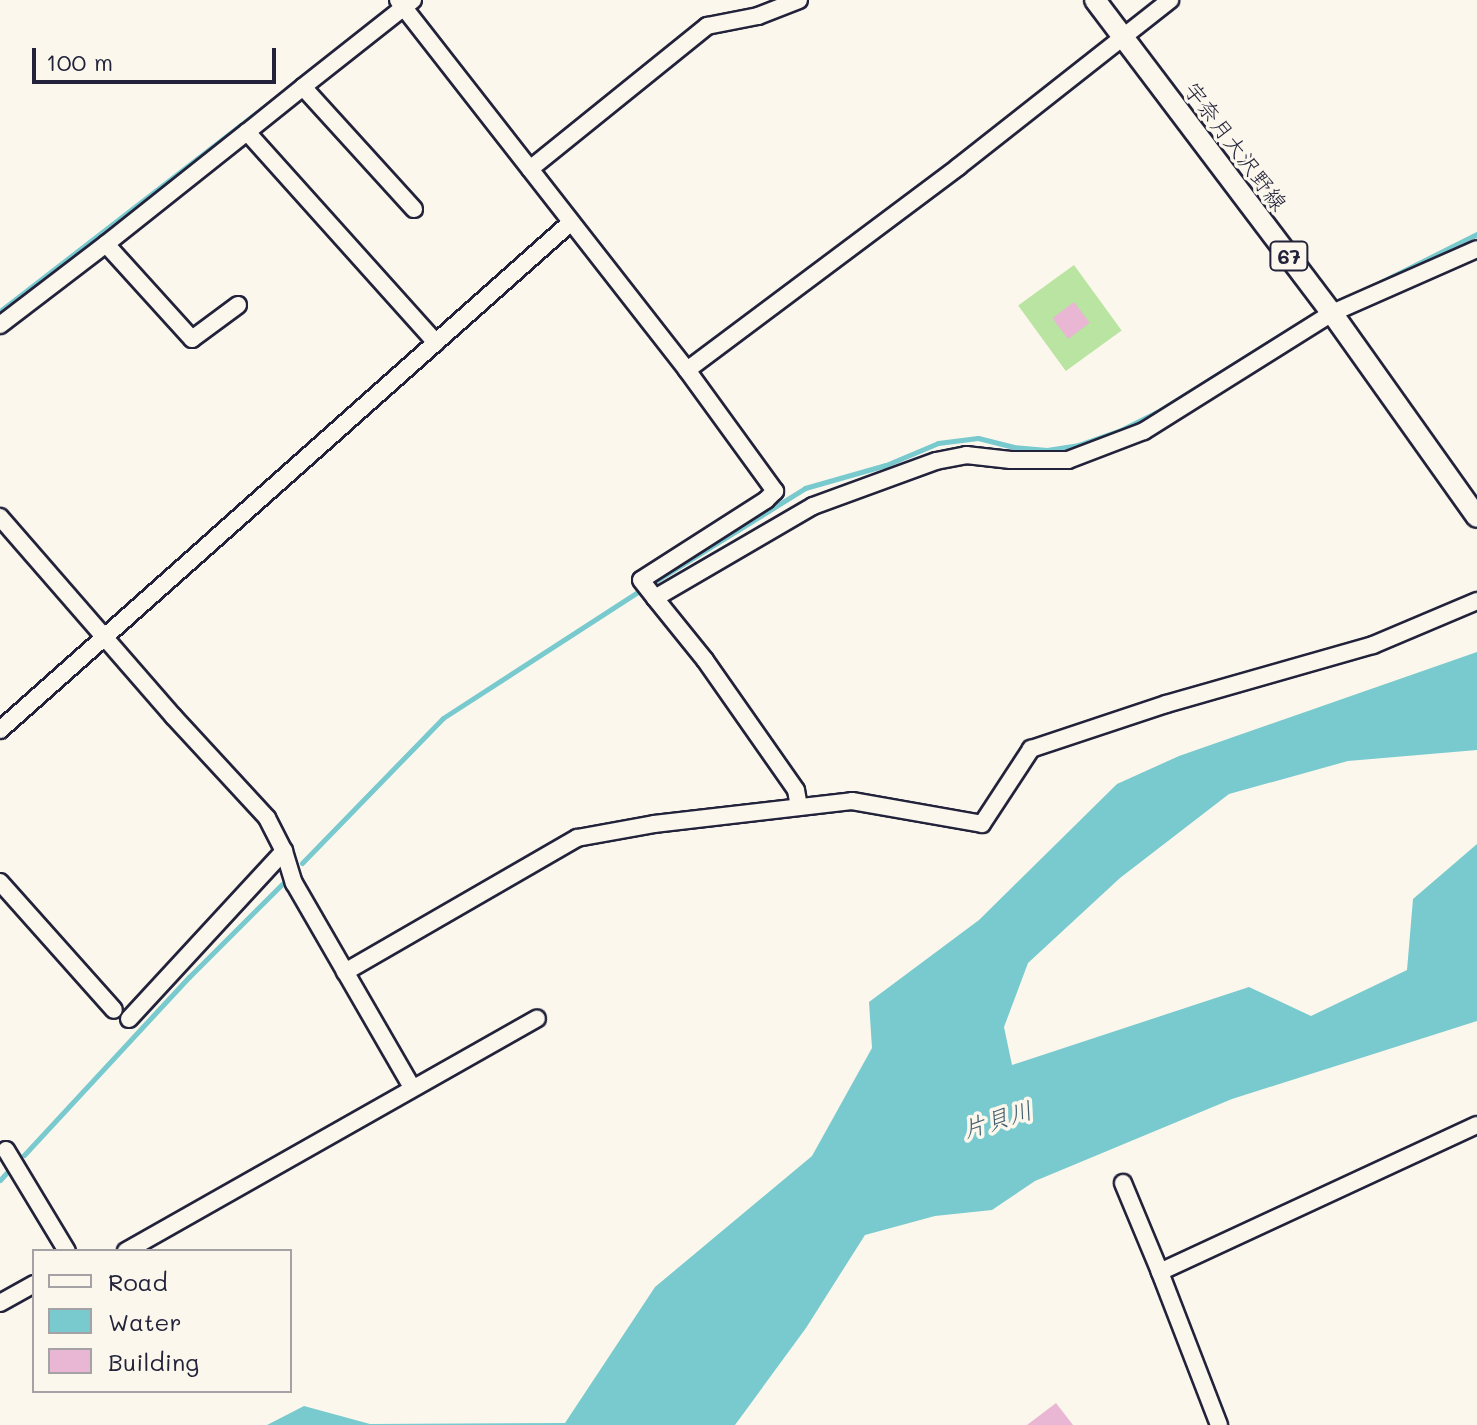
<!DOCTYPE html>
<html>
<head>
<meta charset="utf-8">
<style>
	body { margin:0 }
	#map { position:relative; width:1477px; height:1425px; overflow:hidden; background:#fbf7ec; font-family:Mali,"Klee One",sans-serif }
	div>[style] { position:absolute }
	.green>* { inset:0; background:#b9e4a1; transform-origin:0 0 }
	.water>* { inset:0; background:#78cace }
	.stream>* { height:5px; margin:-2.5px; padding:0 2.5px; transform-origin:2.5px; border-radius:2.5px; background:#78cace }
	.building>* { inset:0; background:#e9b6d3; transform-origin:0 0 }
	.roads { filter:drop-shadow(2px 0 #22223b) drop-shadow(-2px 0 #22223b) drop-shadow(0 2px #22223b) drop-shadow(0 -2px #22223b) }
	.minor>* { height:16px; margin:-8px; padding:0 8px; transform-origin:8px; border-radius:8px; background:#fbf7ec }
	.major>* { height:20px; margin:-10px; padding:0 10px; transform-origin:10px; border-radius:10px; background:#fbf7ec }
	span { translate:-50% -50%; white-space:nowrap; text-align:center; line-height:1.15; -webkit-text-stroke:7px #fbf7ec; paint-order:stroke }
	.shield-label span { padding:2px 6px; background:#fbf7ec; border:2px solid; border-radius:6px; -webkit-text-stroke-width:0 }
	.shield-label { font-size:20px; color:#22223b; font-weight:700 }
	.street-label { font-size:22px; color:#22223b }
	.water-label { font-size:24px; color:#405d6e; font-style:italic }
	.legend { position:absolute; left:32px; top:1249px; width:260px; height:144px; box-sizing:border-box; background:#fbf7ec; border:2px solid #a4a2a5; margin:0; padding:10px 14px; list-style:none; font-size:24px; color:#22223b }
	.legend li { display:flex; align-items:center; gap:16px; height:40px }
	.legend b { width:40px; border:2px solid #a4a2a5 }
	.scale { position:absolute; left:32px; top:48px; width:244px; height:36px; box-sizing:border-box; border:4px solid #22223b; border-top:0; padding-left:10px; font-size:24px; line-height:28px; white-space:nowrap; color:#22223b; -webkit-text-stroke:6px #fbf7ec; paint-order:stroke }
</style>
</head>
<body>
<div id="map">
	<div class="green">
		<div style="left:1074px;top:265px;width:81px;height:69px;rotate:54deg"></div>
	</div>
	<div class="water">
		<div style="clip-path:polygon(1477px 652px,1477px 750px,1348px 761px,1229px 794px,1120px 878px,1028px 963px,1004px 1027px,1012px 1065px,1249px 987px,1311px 1016px,1407px 970px,1413px 899px,1477px 844px,1477px 1021px,1232px 1099px,1035px 1181px,992px 1210px,935px 1216px,865px 1235px,806px 1328px,735px 1425px,267px 1425px,304px 1406px,370px 1424px,565px 1423px,655px 1287px,812px 1156px,872px 1048px,869px 1002px,979px 920px,1117px 784px,1179px 756px)"></div>
	</div>
	<div class="stream">
		<div style="left:1357px;top:294px;width:134px;rotate:-26.6deg"></div>
		<div style="left:0;top:311px;width:431px;rotate:-37.7deg"></div>
		<div style="left:651px;top:584px;width:181px;rotate:-31.9deg"></div>
		<div style="left:805px;top:488px;width:84px;rotate:-15.9deg"></div>
		<div style="left:886px;top:465px;width:56px;rotate:-22.9deg"></div>
		<div style="left:938px;top:443px;width:40px;rotate:-7.1deg"></div>
		<div style="left:978px;top:438px;width:36px;rotate:14deg"></div>
		<div style="left:1013px;top:447px;width:34px;rotate:5deg"></div>
		<div style="left:1047px;top:450px;width:31px;rotate:-9deg"></div>
		<div style="left:1078px;top:445px;width:46px;rotate:-19.2deg"></div>
		<div style="left:1121px;top:430px;width:40px;rotate:-26.6deg"></div>
		<div style="left:1157px;top:412px;width:174px;rotate:-31.9deg"></div>
		<div style="left:302px;top:863px;width:202px;rotate:-45.8deg"></div>
		<div style="left:443px;top:718px;width:234px;rotate:-32.9deg"></div>
		<div style="left:24px;top:1155px;width:243px;rotate:-47.2deg"></div>
		<div style="left:189px;top:977px;width:132px;rotate:-45deg"></div>
		<div style="left:0;top:1180px;width:13px;rotate:-48deg"></div>
	</div>
	<div class="building">
		<div style="left:1074px;top:302px;width:26px;height:27px;rotate:53deg"></div>
		<div style="clip-path:polygon(1056px 1403px,1073px 1425px,1027px 1425px)"></div>
	</div>
	<div class="roads">
		<div class="minor">
			<div style="left:398px;top:0;width:469px;rotate:52deg"></div>
			<div style="left:687px;top:370px;width:150px;rotate:54deg"></div>
			<div style="left:775px;top:491px;width:13px;rotate:135deg"></div>
			<div style="left:766px;top:500px;width:148px;rotate:147.4deg"></div>
			<div style="left:641px;top:580px;width:23px;rotate:52deg"></div>
			<div style="left:413px;top:0;width:140px;rotate:141.7deg"></div>
			<div style="left:303px;top:87px;width:165px;rotate:47.7deg"></div>
			<div style="left:303px;top:87px;width:72px;rotate:141.2deg"></div>
			<div style="left:247px;top:132px;width:283px;rotate:48.1deg"></div>
			<div style="left:530px;top:169px;width:228px;rotate:-38.9deg"></div>
			<div style="left:707px;top:26px;width:52px;rotate:-11.1deg"></div>
			<div style="left:758px;top:16px;width:44px;rotate:-21.3deg"></div>
			<div style="left:238px;top:305px;width:57px;rotate:143.5deg"></div>
			<div style="left:192px;top:339px;width:128px;rotate:-132.2deg"></div>
			<div style="left:106px;top:244px;width:180px;rotate:-38.5deg"></div>
			<div style="left:0;top:325px;width:133px;rotate:-37.4deg"></div>
			<div style="left:687px;top:370px;width:339px;rotate:-36.8deg"></div>
			<div style="left:958px;top:167px;width:270px;rotate:-38.2deg"></div>
			<div style="left:0;top:517px;width:264px;rotate:49deg"></div>
			<div style="left:173px;top:716px;width:139px;rotate:47.3deg"></div>
			<div style="left:267px;top:818px;width:37px;rotate:63deg"></div>
			<div style="left:284px;top:851px;width:34px;rotate:73deg"></div>
			<div style="left:294px;top:883px;width:236px;rotate:60deg"></div>
			<div style="left:0;top:730px;width:763px;rotate:-41.65deg"></div>
			<div style="left:799px;top:807px;width:17px;rotate:-100deg"></div>
			<div style="left:796px;top:790px;width:159px;rotate:-125deg"></div>
			<div style="left:705px;top:660px;width:80px;rotate:-128.9deg"></div>
			<div style="left:655px;top:598px;width:183px;rotate:-30.2deg"></div>
			<div style="left:813px;top:506px;width:131px;rotate:-20.1deg"></div>
			<div style="left:936px;top:461px;width:31px;rotate:-11deg"></div>
			<div style="left:966px;top:455px;width:45px;rotate:6.3deg"></div>
			<div style="left:1011px;top:460px;width:57px"></div>
			<div style="left:1068px;top:460px;width:81px;rotate:-20.9deg"></div>
			<div style="left:1144px;top:431px;width:222px;rotate:-32.1deg"></div>
			<div style="left:1332px;top:313px;width:158px;rotate:-23.8deg"></div>
			<div style="left:0;top:882px;width:171px;rotate:48.3deg"></div>
			<div style="left:345px;top:972px;width:268px;rotate:-30deg"></div>
			<div style="left:577px;top:838px;width:78px;rotate:-10.3deg"></div>
			<div style="left:654px;top:824px;width:199px;rotate:-6.6deg"></div>
			<div style="left:852px;top:801px;width:132px;rotate:10deg"></div>
			<div style="left:982px;top:824px;width:90px;rotate:-56.8deg"></div>
			<div style="left:1031px;top:749px;width:142px;rotate:-18.4deg"></div>
			<div style="left:1166px;top:704px;width:215px;rotate:-15.9deg"></div>
			<div style="left:1373px;top:645px;width:113px;rotate:-22.9deg"></div>
			<div style="left:129px;top:1019px;width:229px;rotate:-47.3deg"></div>
			<div style="left:6px;top:1150px;width:118px;rotate:58.9deg"></div>
			<div style="left:1123px;top:1183px;width:96px;rotate:67.4deg"></div>
			<div style="left:126px;top:1251px;width:472px;rotate:-29.5deg"></div>
			<div style="left:0;top:1303px;width:39px;rotate:-29deg"></div>
			<div style="left:1219px;top:1425px;width:164px;rotate:-111.1deg"></div>
			<div style="left:1160px;top:1272px;width:349px;rotate:-24.9deg"></div>
		</div>
		<div class="major">
			<div style="left:1095px;top:0;width:393px;rotate:52.9deg"></div>
			<div style="left:1332px;top:313px;width:250px;rotate:54.6deg"></div>
		</div>
	</div>
	<div class="shield-label">
		<span style="left:1289px;top:256px">67</span>
	</div>
	<div class="street-label">
		<span style="left:1236px;top:146px;rotate:53deg">宇奈月大沢野線</span>
	</div>
	<div class="water-label">
		<span style="left:997px;top:1119px;rotate:-17deg">片貝川</span>
	</div>
	<ul class="legend">
	<li><b style="height:10px;background:#fbf7ec"></b>Road</li>
	<li><b style="height:22px;background:#78cace"></b>Water</li>
	<li><b style="height:22px;background:#e9b6d3"></b>Building</li>
	</ul>
	<div class="scale">100 m</div>
</div>
</body>
</html>
